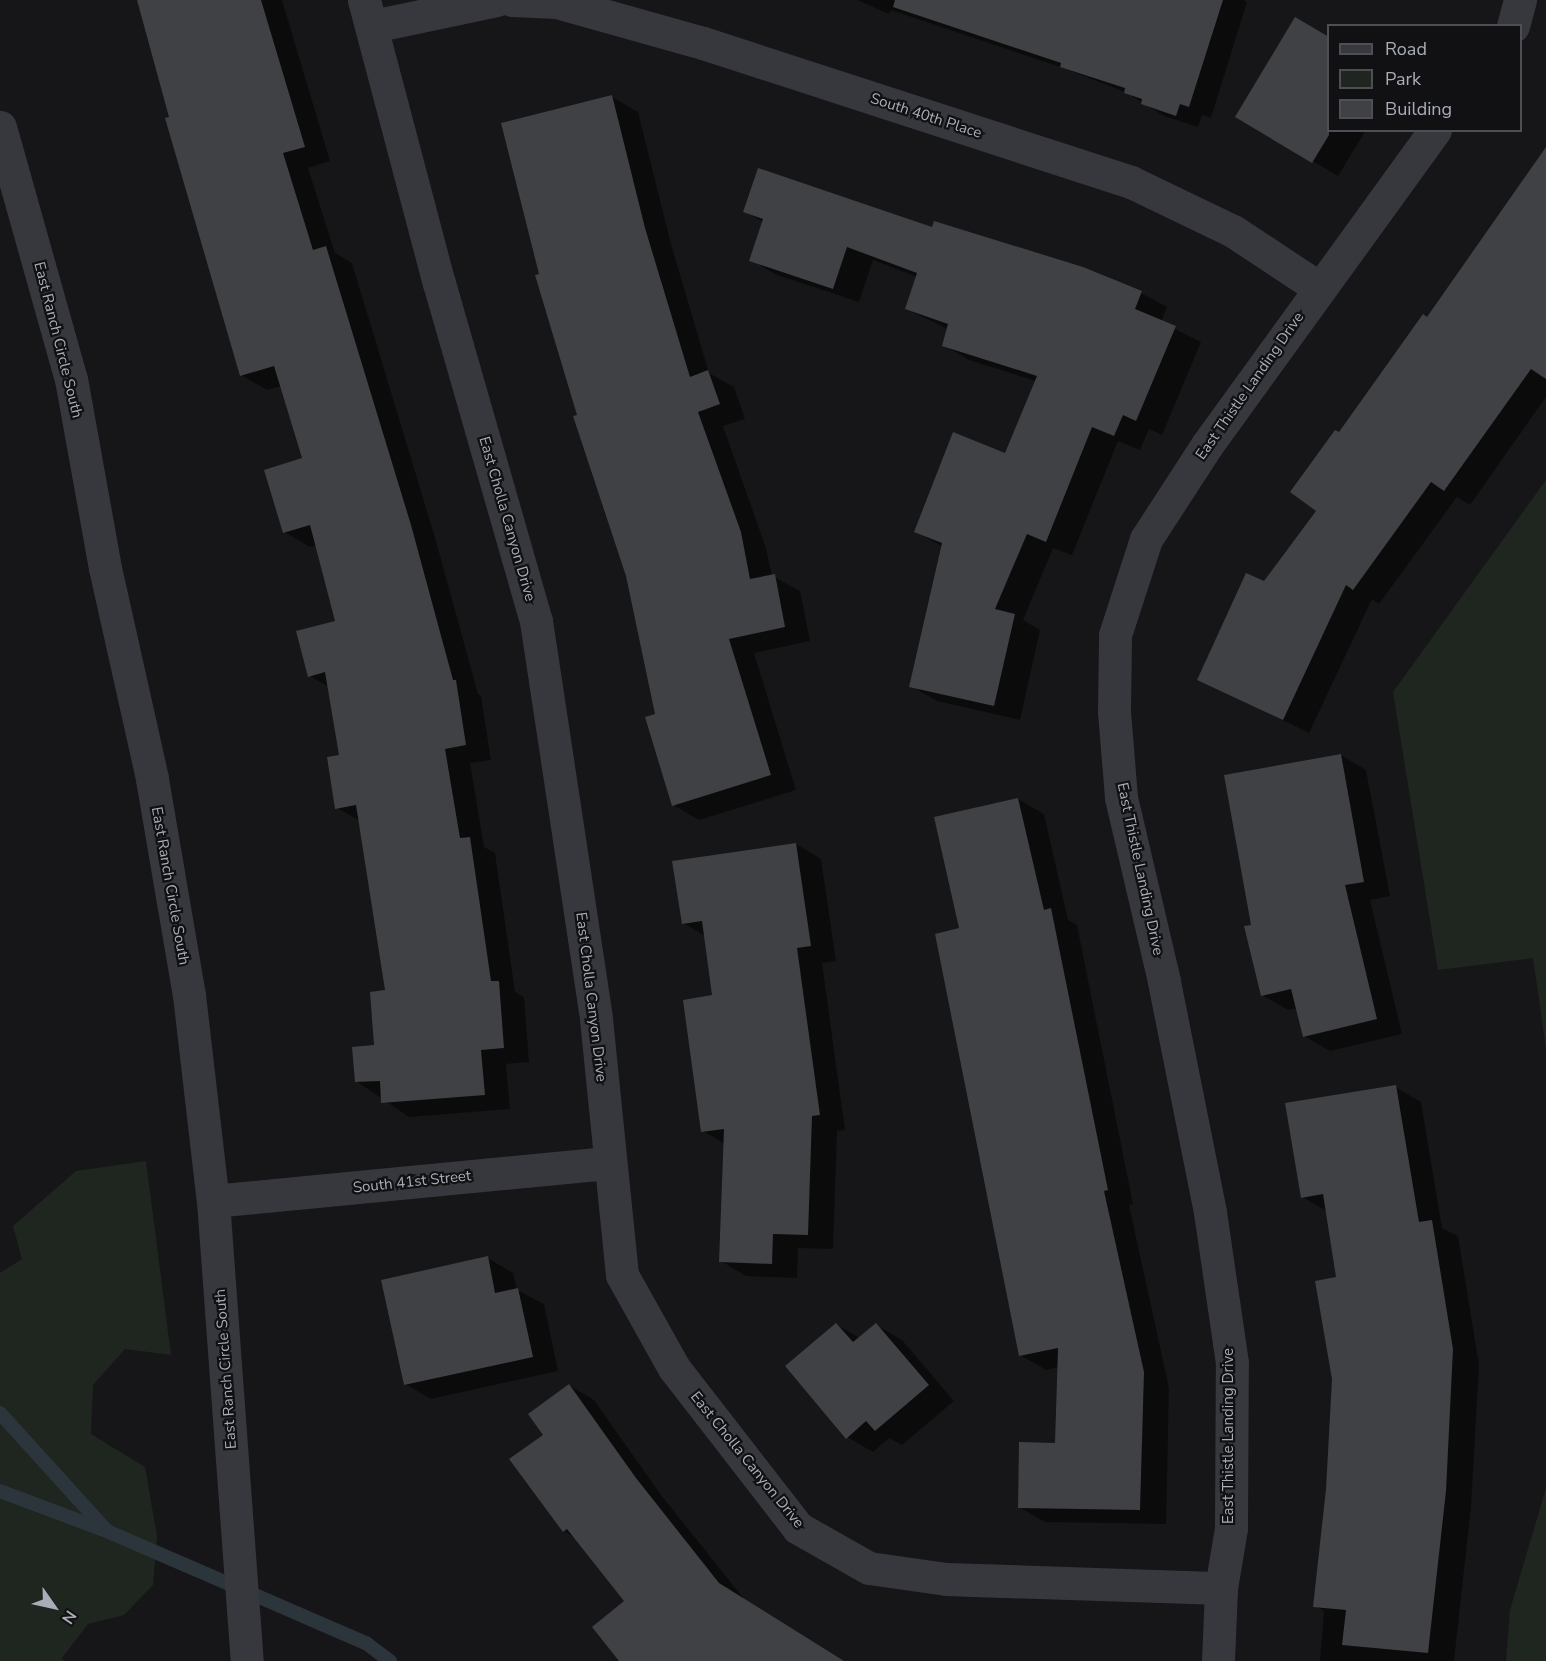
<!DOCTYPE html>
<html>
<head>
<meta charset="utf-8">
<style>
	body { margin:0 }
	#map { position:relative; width:1546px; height:1661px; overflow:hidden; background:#161618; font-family:"Nunito Sans",sans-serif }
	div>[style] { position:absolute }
	.green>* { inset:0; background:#1e261f }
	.shadow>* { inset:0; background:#0007 }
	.stream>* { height:14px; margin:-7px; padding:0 7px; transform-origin:7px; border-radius:7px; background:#2c353c }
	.building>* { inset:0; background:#404145 }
	.minor>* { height:33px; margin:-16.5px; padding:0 16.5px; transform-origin:16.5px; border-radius:16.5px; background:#37383d }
	.tertiary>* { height:33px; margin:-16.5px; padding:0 16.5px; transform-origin:16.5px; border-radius:16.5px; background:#37383d }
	span { translate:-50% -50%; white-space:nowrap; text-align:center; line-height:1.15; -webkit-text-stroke:4.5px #111113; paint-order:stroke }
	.street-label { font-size:15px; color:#a8adb8 }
	.legend { position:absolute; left:1327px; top:24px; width:195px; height:108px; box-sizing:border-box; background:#111113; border:2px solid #4d4f55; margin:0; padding:8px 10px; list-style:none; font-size:18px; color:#a8adb8 }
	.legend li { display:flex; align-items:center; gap:12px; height:30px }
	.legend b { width:30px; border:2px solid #4d4f55 }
	.north { position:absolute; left:24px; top:1577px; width:60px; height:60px; -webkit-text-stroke:4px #111113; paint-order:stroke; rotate:124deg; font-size:16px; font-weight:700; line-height:24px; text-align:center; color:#a8adb8 }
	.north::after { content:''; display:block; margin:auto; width:21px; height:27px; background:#a8adb8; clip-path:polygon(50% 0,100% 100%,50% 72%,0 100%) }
</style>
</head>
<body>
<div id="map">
	<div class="green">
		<div style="clip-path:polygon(1546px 480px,1546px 1049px,1533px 958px,1438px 970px,1393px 692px)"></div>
		<div style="clip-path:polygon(146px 1161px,171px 1355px,125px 1349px,93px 1385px,91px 1434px,145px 1467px,157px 1536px,153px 1585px,124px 1615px,88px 1624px,62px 1658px,64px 1661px,0 1661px,0 1273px,22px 1259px,13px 1226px,76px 1171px)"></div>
		<div style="clip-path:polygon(1546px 1488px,1546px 1661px,1506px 1661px,1510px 1610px)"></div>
	</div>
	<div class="shadow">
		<div style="clip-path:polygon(140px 0,282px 0,330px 161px,308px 168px,335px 253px,352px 263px,436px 541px,478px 694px,481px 696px,491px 760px,470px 763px,484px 847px,495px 853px,515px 992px,524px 997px,529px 1062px,506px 1064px,510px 1109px,409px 1117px,356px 1081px,376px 1047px,387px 992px,360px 821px,337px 808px,340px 756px,329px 687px,310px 676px,337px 622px,317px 545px,310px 547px,284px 532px,303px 459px,281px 386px,267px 390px,241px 375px)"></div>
		<div style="clip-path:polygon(857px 0,1244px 0,1247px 2px,1211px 118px,1202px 115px,1198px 127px,1164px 116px,1125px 92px,1066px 69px,891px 10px,889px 14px)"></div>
		<div style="clip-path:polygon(612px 97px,638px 112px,671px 244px,709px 373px,734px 387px,745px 419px,723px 426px,766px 548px,772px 576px,800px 591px,810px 641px,754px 653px,796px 790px,699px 820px,673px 805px,628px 575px,541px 275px)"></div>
		<div style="clip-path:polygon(1237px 117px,1328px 130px,1366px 130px,1338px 176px)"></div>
		<div style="clip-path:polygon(1546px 166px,1546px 397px,1470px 505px,1457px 497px,1379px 604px,1372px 599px,1309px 733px,1199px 679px,1318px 510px,1339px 434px)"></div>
		<div style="clip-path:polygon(745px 212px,933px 229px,1141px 293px,1167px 307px,1161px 322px,1201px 342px,1162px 435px,1149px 429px,1140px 450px,1118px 441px,1072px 555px,1053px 548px,1023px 620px,1040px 630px,1020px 720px,937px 701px,911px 686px,943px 547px,915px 531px,1005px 455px,1036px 381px,969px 360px,944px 345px,948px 329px,906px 309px,917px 277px,873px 260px,859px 302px,777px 275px,751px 260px,764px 222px)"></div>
		<div style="clip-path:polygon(1341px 755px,1366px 770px,1390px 896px,1370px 900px,1402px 1034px,1330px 1051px,1304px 1036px,1297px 1008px,1288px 1010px,1262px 995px,1253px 926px)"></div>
		<div style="clip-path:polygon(1018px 799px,1044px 814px,1068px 920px,1077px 925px,1133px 1204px,1129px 1205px,1169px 1388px,1166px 1524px,1045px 1522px,1019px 1507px,1056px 1444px,1059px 1367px,1046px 1370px,1020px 1355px,961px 930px)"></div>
		<div style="clip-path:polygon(796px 844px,821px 859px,836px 961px,822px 963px,845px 1130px,837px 1131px,833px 1249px,798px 1248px,797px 1278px,746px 1276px,721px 1261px,725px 1144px,703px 1131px,714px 997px,705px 936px,683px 923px)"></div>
		<div style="clip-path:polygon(1395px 1087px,1421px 1102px,1442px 1228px,1458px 1236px,1479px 1365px,1471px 1507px,1454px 1661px,1320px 1661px,1324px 1611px,1315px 1606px,1328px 1489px,1338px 1279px,1327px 1211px,1302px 1197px)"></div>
		<div style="clip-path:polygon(488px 1258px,513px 1273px,517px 1290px,544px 1304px,558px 1371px,431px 1399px,405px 1384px)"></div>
		<div style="clip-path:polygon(837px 1325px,860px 1338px,876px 1325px,902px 1340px,954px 1401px,902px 1445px,889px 1438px,873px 1452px,847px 1437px)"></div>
		<div style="clip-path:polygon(569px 1385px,594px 1400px,661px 1495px,745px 1600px,843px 1661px,621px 1661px,626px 1601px,576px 1538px,564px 1531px,511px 1459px,545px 1435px)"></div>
	</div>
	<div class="stream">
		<div style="left:0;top:1413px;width:159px;rotate:47.8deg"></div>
		<div style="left:0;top:1491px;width:116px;rotate:20.6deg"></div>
		<div style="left:109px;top:1532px;width:280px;rotate:23.4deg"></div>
		<div style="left:366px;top:1643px;width:30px;rotate:37deg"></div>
	</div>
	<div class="building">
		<div style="clip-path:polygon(137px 0,261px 0,305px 147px,283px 153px,313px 250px,326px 246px,411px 525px,453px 680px,456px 680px,466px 745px,445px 749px,460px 838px,470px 837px,491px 981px,499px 981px,504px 1048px,481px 1050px,485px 1095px,381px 1103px,380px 1081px,355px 1082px,352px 1047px,374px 1045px,370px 992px,385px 990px,356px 805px,335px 809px,327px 757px,339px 755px,325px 672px,308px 677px,296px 631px,335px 621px,310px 525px,283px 533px,264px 470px,302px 458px,274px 366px,240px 376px,165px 118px,169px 117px)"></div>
		<div style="clip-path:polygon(895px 0,1223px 0,1189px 107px,1180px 104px,1176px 116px,1141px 104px,1142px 99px,1124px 93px,1125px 88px,1060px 67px,1061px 63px,893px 7px)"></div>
		<div style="clip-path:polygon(1295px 17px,1329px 37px,1329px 135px,1312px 163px,1235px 117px)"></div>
		<div style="clip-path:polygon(612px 95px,645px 228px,690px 377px,708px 370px,720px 404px,698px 412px,741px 532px,750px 579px,775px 574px,785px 627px,729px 639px,771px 775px,672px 806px,645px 717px,655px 714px,626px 576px,573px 416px,577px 415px,535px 275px,539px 274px,501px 123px)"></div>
		<div style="clip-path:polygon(1546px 147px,1546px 379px,1531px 369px,1444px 491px,1431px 482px,1353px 590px,1346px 585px,1283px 720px,1197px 680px,1246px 573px,1264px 581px,1316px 511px,1290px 492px,1335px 430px,1339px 432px,1423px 314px,1427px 317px)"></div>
		<div style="clip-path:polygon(758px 168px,932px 227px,934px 221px,1083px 267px,1142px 291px,1135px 309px,1176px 326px,1136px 421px,1123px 415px,1114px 436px,1092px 427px,1046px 542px,1027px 534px,995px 609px,1015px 614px,994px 706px,909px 687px,942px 543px,914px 532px,953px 432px,1005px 453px,1037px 376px,942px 346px,948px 324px,905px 309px,917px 273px,847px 247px,833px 289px,749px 261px,763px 219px,743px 212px)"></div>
		<div style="clip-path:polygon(1341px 754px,1364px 882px,1345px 885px,1377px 1019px,1303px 1037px,1291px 989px,1261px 996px,1244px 926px,1251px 925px,1224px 775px)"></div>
		<div style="clip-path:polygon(1018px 798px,1044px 910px,1051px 908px,1108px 1190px,1104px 1191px,1144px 1372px,1140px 1510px,1018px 1508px,1019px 1442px,1055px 1443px,1058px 1348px,1019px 1356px,935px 934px,959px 928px,934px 817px)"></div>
		<div style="clip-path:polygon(796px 843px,811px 946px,797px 948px,820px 1115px,812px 1116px,808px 1235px,773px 1234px,772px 1264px,719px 1262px,724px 1129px,701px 1132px,683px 1000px,712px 995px,702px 921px,682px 924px,672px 861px)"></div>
		<div style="clip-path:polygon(1396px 1085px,1419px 1222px,1432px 1220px,1453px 1349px,1446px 1491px,1428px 1653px,1342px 1645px,1346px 1610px,1313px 1607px,1326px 1489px,1332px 1379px,1315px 1281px,1336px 1277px,1323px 1194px,1301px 1198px,1285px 1103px)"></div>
		<div style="clip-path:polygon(488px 1256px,495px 1293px,518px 1288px,533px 1357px,404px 1385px,381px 1280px)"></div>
		<div style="clip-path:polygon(836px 1323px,853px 1342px,876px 1323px,929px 1385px,875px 1431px,866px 1421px,846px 1439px,785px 1366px)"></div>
		<div style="clip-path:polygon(569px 1384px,636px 1478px,719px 1583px,844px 1661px,619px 1661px,592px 1627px,624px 1601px,567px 1529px,563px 1532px,509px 1459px,543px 1435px,528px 1414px)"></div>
	</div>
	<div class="minor">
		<div style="left:364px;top:0;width:293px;rotate:75.2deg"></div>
		<div style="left:439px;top:283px;width:352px;rotate:74deg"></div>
		<div style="left:536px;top:621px;width:402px;rotate:81.4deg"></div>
		<div style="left:596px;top:1019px;width:257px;rotate:84.2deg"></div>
		<div style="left:622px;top:1275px;width:107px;rotate:60.8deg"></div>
		<div style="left:674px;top:1368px;width:202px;rotate:52.2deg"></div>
		<div style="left:798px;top:1528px;width:81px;rotate:29.4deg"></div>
		<div style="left:869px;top:1568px;width:78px;rotate:8.1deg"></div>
		<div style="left:946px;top:1579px;width:275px;rotate:1.9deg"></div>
		<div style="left:512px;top:0;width:45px;rotate:2.5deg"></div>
		<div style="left:557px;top:2px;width:152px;rotate:15.7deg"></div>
		<div style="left:703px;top:43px;width:450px;rotate:18deg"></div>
		<div style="left:1131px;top:182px;width:113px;rotate:25.7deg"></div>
		<div style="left:1233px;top:231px;width:103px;rotate:33.5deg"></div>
		<div style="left:373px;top:26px;width:126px;rotate:-11.9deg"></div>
		<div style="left:1513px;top:26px;width:27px;rotate:-75deg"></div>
		<div style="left:213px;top:1201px;width:399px;rotate:-5.5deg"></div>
		<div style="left:1218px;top:1661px;width:73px;rotate:-87.6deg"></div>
		<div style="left:1221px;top:1588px;width:61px;rotate:-80.5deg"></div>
		<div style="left:1231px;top:1528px;width:165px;rotate:-89.7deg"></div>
		<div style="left:1232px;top:1363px;width:153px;rotate:-98.3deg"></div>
		<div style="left:1210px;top:1212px;width:236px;rotate:-101.3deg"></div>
		<div style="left:1164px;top:981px;width:189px;rotate:-103.2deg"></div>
		<div style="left:1121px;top:797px;width:86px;rotate:-94.7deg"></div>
		<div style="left:1114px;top:711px;width:76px;rotate:-89.2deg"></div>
		<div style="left:1115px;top:635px;width:101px;rotate:-72.1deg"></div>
		<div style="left:1146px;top:539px;width:112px;rotate:-57deg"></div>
		<div style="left:1207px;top:445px;width:389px;rotate:-54.1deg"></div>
	</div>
	<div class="tertiary">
		<div style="left:0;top:127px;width:262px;rotate:74.3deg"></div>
		<div style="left:71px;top:379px;width:192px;rotate:79.8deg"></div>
		<div style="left:105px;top:568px;width:216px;rotate:77.4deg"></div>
		<div style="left:152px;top:779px;width:219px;rotate:80.3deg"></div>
		<div style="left:189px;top:995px;width:207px;rotate:83.4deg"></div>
		<div style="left:213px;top:1201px;width:461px;rotate:85.8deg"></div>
	</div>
	<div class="street-label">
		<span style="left:926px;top:116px;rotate:18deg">South 40th Place</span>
		<span style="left:58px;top:340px;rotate:76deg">East Ranch Circle South</span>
		<span style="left:1250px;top:386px;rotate:-55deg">East Thistle Landing Drive</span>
		<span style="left:507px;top:519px;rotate:74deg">East Cholla Canyon Drive</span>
		<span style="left:1140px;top:869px;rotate:78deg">East Thistle Landing Drive</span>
		<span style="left:170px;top:886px;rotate:80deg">East Ranch Circle South</span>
		<span style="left:591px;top:997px;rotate:83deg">East Cholla Canyon Drive</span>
		<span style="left:412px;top:1182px;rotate:-6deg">South 41st Street</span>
		<span style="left:226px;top:1369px;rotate:-94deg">East Ranch Circle South</span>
		<span style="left:1229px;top:1436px;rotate:-90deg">East Thistle Landing Drive</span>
		<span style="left:747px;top:1460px;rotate:51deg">East Cholla Canyon Drive</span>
	</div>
	<ul class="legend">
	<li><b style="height:8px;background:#37383d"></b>Road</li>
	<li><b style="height:16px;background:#1e261f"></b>Park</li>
	<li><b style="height:16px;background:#404145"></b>Building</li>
	</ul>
	<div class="north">N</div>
</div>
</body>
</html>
